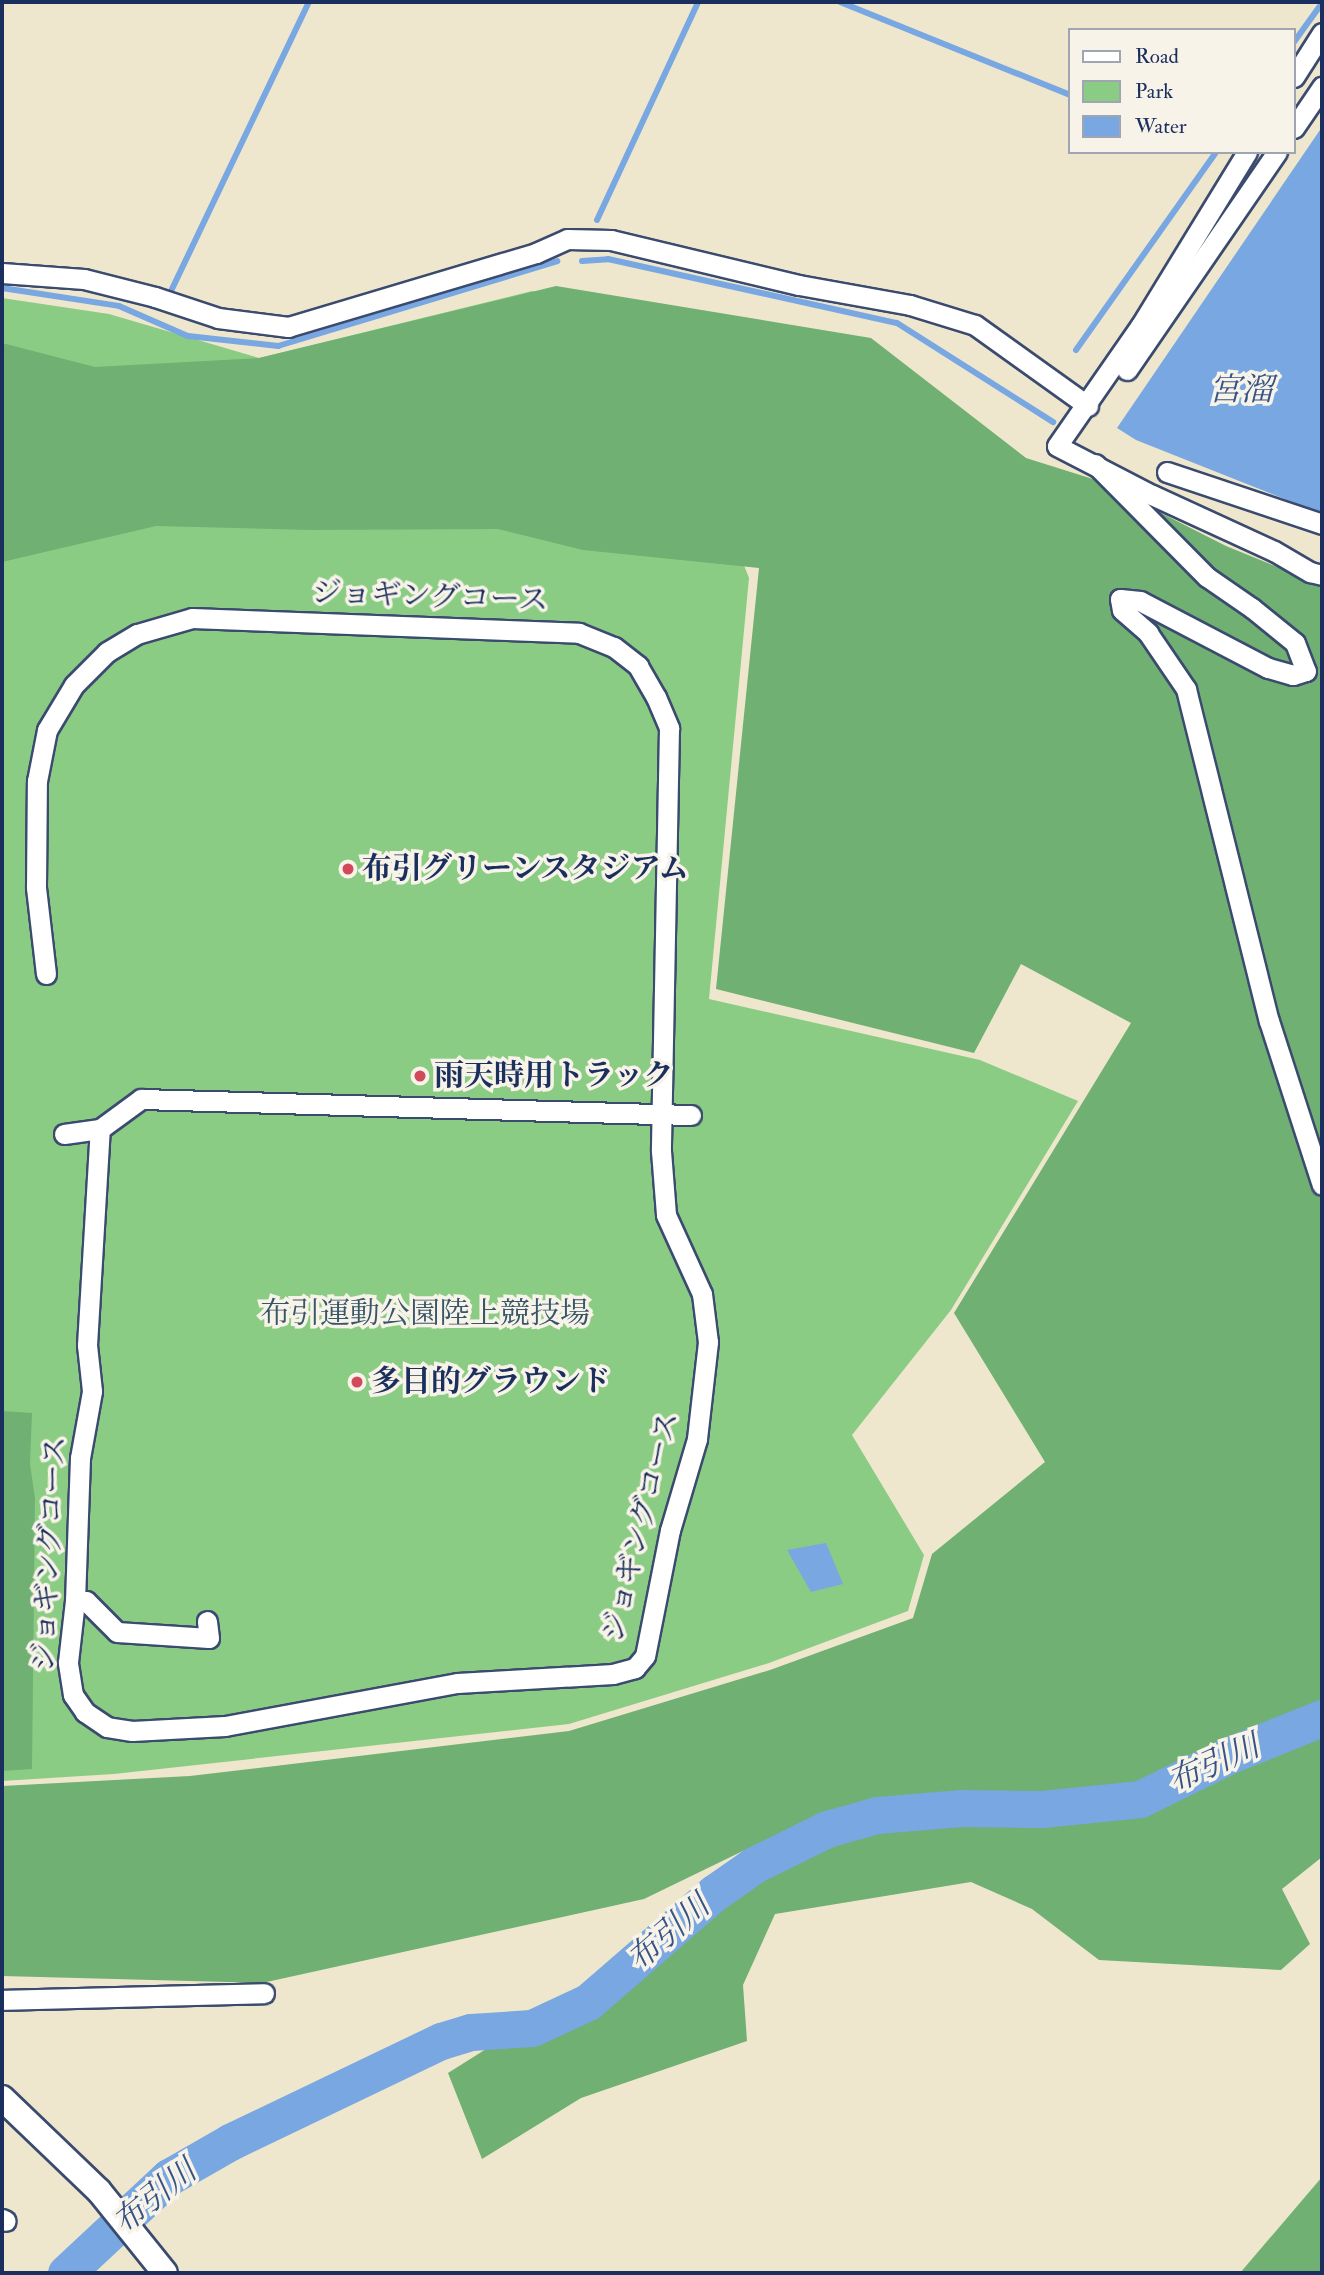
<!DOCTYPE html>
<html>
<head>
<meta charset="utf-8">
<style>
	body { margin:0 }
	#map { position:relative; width:1324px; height:2275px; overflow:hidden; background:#eee7cd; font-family:"IM FELL Double Pica","Noto Serif JP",serif }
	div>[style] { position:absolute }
	.green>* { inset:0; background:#8bcc84 }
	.forest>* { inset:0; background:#70b072 }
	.water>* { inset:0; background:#78a7e2 }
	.stream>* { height:6px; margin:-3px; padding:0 3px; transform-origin:3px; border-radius:3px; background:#78a7e2 }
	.river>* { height:37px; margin:-18.5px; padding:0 18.5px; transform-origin:18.5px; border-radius:18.5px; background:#78a7e2 }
	.roads { filter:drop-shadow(2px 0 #3b4b6f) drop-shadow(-2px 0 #3b4b6f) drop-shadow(0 2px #3b4b6f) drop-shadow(0 -2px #3b4b6f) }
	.minor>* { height:19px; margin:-9.5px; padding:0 9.5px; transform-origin:9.5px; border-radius:9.5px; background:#fff }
	.major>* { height:24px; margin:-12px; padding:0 12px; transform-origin:12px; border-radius:12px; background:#fff }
	.dots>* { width:19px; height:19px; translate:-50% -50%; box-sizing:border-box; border:4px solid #f7f3e8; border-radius:50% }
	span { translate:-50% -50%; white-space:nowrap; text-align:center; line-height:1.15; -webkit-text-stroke:7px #f7f3e8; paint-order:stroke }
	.street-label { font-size:30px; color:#1b2f5e }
	.poi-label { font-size:30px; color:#1b2f5e; font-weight:700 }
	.left { translate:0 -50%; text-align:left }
	.park-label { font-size:30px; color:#375668 }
	.water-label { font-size:32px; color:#375386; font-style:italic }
	.frame { position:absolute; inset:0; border:4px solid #1b2f5e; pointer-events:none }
	.legend { position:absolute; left:1068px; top:28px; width:228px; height:126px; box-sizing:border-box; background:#f7f3e8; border:2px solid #9fa5b1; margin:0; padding:9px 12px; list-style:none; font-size:21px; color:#1b2f5e }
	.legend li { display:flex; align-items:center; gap:14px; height:35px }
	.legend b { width:35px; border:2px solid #9fa5b1 }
</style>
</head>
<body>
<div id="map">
	<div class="green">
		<div style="clip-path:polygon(532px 291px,649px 325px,749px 578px,709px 999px,980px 1060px,1078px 1101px,951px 1310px,852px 1435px,924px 1555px,908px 1611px,769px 1663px,569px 1724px,114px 1774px,2px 1781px,2px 298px,109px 314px,259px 358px)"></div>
	</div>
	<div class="forest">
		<div style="clip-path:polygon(556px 286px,871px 338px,1026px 458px,1096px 480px,1226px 546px,1322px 585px,1322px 1857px,1282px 1889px,1310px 1944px,1281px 1970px,1099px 1960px,1032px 1909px,971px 1882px,775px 1914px,743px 1985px,747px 2041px,581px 2098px,482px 2159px,448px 2073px,561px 2002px,747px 1849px,644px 1899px,262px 1983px,2px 1976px,2px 1786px,190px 1776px,569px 1731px,770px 1670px,913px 1618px,932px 1554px,1045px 1462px,954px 1313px,1131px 1023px,1021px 964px,974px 1053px,716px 989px,759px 568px,583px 550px,498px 529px,310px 530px,156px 526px,2px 562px,2px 343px,95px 367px,259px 358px)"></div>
		<div style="clip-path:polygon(2px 1411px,32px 1413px,30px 1464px,35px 1498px,32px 1769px,2px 1771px)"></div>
		<div style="clip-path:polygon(1322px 2177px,1322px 2273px,1240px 2273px)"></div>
	</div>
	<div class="water">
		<div style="clip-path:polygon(1322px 127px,1322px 514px,1136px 440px,1117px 428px)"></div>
		<div style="clip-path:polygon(826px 1543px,843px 1584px,811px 1592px,787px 1550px)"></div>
	</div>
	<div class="stream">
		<div style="left:840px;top:2px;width:248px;rotate:22deg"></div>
		<div style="left:1294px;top:42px;width:48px;rotate:-54.3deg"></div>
		<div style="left:597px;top:220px;width:240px;rotate:-65.1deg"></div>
		<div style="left:582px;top:261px;width:26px;rotate:-4deg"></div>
		<div style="left:608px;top:259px;width:296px;rotate:12.5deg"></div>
		<div style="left:897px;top:323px;width:185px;rotate:32.4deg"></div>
		<div style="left:2px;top:288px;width:118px;rotate:8.7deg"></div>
		<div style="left:119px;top:306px;width:75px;rotate:23.5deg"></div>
		<div style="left:188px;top:336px;width:91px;rotate:6.3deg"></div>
		<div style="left:278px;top:346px;width:292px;rotate:-16.9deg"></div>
		<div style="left:172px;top:289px;width:318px;rotate:-64.5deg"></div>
		<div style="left:1076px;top:350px;width:242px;rotate:-54.7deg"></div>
	</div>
	<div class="river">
		<div style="left:66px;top:2273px;width:141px;rotate:-43deg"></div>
		<div style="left:169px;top:2177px;width:70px;rotate:-29.8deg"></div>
		<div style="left:230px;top:2142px;width:234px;rotate:-25.6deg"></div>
		<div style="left:441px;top:2041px;width:31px;rotate:-17deg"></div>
		<div style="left:471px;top:2032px;width:61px;rotate:-3.8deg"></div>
		<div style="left:532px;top:2028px;width:62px;rotate:-24.9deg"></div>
		<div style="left:588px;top:2002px;width:167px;rotate:-40.9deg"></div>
		<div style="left:714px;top:1893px;width:49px;rotate:-35deg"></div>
		<div style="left:754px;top:1865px;width:81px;rotate:-26.3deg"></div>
		<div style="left:827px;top:1829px;width:52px;rotate:-15.6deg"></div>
		<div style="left:877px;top:1815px;width:85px;rotate:-4.7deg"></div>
		<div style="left:962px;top:1808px;width:80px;rotate:0.7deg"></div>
		<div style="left:1042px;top:1809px;width:99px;rotate:-5.8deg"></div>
		<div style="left:1140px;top:1799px;width:102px;rotate:-26.1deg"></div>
		<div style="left:1232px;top:1754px;width:97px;rotate:-21.8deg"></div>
	</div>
	<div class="roads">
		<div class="minor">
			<div style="left:1294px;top:77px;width:52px;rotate:-57.5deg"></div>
			<div style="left:1294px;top:128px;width:50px;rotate:-55.7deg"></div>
			<div style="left:1247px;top:152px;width:203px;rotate:121.5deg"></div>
			<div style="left:1141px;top:325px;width:147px;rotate:124.8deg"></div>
			<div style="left:1057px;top:446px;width:107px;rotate:27.3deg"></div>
			<div style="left:1152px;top:495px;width:134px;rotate:24.7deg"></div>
			<div style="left:1274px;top:551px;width:42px;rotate:30.3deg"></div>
			<div style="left:1310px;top:572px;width:12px;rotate:14deg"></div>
			<div style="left:2px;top:273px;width:82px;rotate:4.2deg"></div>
			<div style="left:84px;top:279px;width:73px;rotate:14.2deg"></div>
			<div style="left:155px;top:297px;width:66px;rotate:18.4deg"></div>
			<div style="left:218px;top:318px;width:71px;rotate:7.3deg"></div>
			<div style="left:288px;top:327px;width:259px;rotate:-16.6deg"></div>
			<div style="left:536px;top:253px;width:34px;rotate:-24deg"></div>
			<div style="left:567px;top:239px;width:44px;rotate:1.3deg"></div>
			<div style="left:611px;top:240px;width:193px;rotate:13.5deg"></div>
			<div style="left:799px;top:285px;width:113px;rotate:10.2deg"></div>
			<div style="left:910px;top:305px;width:68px;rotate:17.1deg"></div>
			<div style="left:975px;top:325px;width:139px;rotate:35.6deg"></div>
			<div style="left:1127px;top:370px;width:265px;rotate:-55.5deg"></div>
			<div style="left:1095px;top:464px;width:159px;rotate:45.3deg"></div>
			<div style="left:1207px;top:577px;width:55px;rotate:34.6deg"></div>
			<div style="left:1252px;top:608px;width:55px;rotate:39.1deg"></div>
			<div style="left:1295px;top:643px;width:30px;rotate:69deg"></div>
			<div style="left:1306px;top:671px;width:14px;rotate:163deg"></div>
			<div style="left:1293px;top:675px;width:26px;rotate:-164deg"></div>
			<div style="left:1268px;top:668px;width:144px;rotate:-152.4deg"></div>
			<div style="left:1140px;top:601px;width:20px;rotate:-174deg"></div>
			<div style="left:1120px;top:599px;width:11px;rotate:80deg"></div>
			<div style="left:1122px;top:610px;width:35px;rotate:41deg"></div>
			<div style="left:1148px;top:633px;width:68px;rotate:55.8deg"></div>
			<div style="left:1186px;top:689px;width:342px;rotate:76deg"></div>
			<div style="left:1269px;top:1021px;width:172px;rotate:72.1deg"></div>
			<div style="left:1167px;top:472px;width:163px;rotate:18.5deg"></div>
			<div style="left:46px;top:974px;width:88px;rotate:-96.6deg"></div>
			<div style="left:36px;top:887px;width:106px;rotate:-89.5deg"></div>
			<div style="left:37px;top:781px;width:52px;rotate:-78.9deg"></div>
			<div style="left:47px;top:730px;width:52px;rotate:-59deg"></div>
			<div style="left:74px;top:685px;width:47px;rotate:-45deg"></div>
			<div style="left:107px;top:652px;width:35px;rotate:-31deg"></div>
			<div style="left:137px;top:634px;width:57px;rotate:-16.2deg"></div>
			<div style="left:192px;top:618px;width:387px;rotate:2.2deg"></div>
			<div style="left:579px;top:633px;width:38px;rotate:22deg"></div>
			<div style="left:614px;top:647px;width:31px;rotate:38deg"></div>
			<div style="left:638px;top:666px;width:36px;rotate:60deg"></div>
			<div style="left:656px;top:697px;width:34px;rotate:67deg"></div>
			<div style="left:669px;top:728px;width:423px;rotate:91.1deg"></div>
			<div style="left:661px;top:1151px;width:64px;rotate:85.5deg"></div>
			<div style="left:666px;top:1215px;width:87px;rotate:65.5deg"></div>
			<div style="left:702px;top:1294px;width:48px;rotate:82.9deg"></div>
			<div style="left:708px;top:1342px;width:98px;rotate:96.5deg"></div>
			<div style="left:697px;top:1439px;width:95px;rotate:106.5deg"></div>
			<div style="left:670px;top:1530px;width:128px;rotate:101.2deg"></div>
			<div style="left:645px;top:1656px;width:16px;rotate:130deg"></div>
			<div style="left:635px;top:1668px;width:23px;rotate:165deg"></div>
			<div style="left:613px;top:1674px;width:156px;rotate:176.7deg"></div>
			<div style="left:457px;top:1683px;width:236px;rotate:169.5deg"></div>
			<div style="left:225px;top:1726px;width:93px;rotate:176.9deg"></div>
			<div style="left:132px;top:1731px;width:25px;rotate:-171deg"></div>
			<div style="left:107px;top:1727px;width:27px;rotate:-146deg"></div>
			<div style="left:85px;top:1712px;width:21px;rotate:-125deg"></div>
			<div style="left:73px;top:1695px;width:33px;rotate:-99deg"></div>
			<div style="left:68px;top:1662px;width:61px;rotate:-83.5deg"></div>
			<div style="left:75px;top:1601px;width:143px;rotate:-88deg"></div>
			<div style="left:80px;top:1458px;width:68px;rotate:-79.8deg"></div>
			<div style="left:92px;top:1391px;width:46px;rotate:-96.2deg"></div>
			<div style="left:87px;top:1345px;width:216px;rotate:-86.6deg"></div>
			<div style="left:64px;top:1134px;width:36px;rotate:-8deg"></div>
			<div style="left:100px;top:1129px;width:51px;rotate:-36.2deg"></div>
			<div style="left:141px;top:1099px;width:550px;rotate:1.67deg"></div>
			<div style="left:75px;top:1601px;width:11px"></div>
			<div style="left:86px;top:1601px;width:44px;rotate:45deg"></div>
			<div style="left:117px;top:1632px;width:92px;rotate:3.7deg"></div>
			<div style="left:209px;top:1638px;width:17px;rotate:-97deg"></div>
			<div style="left:2px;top:2000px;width:262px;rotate:-1.5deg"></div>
			<div style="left:2px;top:2219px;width:4px;rotate:27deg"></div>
		</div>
		<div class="major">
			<div style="left:2px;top:2098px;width:134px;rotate:43.8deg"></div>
			<div style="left:99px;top:2191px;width:105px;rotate:51.2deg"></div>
		</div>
	</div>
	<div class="dots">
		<div style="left:348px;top:869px;background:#d1495b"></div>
		<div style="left:420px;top:1076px;background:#d1495b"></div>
		<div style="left:357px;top:1382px;background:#d1495b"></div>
	</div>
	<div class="street-label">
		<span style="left:430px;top:597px;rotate:2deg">ジョギングコース</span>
		<span style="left:641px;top:1527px;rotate:-76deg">ジョギングコース</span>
		<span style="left:50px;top:1554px;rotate:-87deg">ジョギングコース</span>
	</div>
	<div class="poi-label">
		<span class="left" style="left:362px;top:869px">布引グリーンスタジアム</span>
		<span class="left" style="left:434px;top:1076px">雨天時用トラック</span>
		<span class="left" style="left:371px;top:1382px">多目的グラウンド</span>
	</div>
	<div class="park-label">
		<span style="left:425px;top:1314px">布引運動公園陸上競技場</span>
	</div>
	<div class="water-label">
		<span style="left:1241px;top:390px">宮溜</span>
		<span style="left:1214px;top:1764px;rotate:-24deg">布引川</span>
		<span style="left:669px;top:1933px;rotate:-41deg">布引川</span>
		<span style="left:155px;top:2197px;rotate:-39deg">布引川</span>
	</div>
	<div class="frame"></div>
	<ul class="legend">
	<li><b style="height:9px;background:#fff"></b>Road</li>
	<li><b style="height:19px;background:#8bcc84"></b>Park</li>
	<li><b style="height:19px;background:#78a7e2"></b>Water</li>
	</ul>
</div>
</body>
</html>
